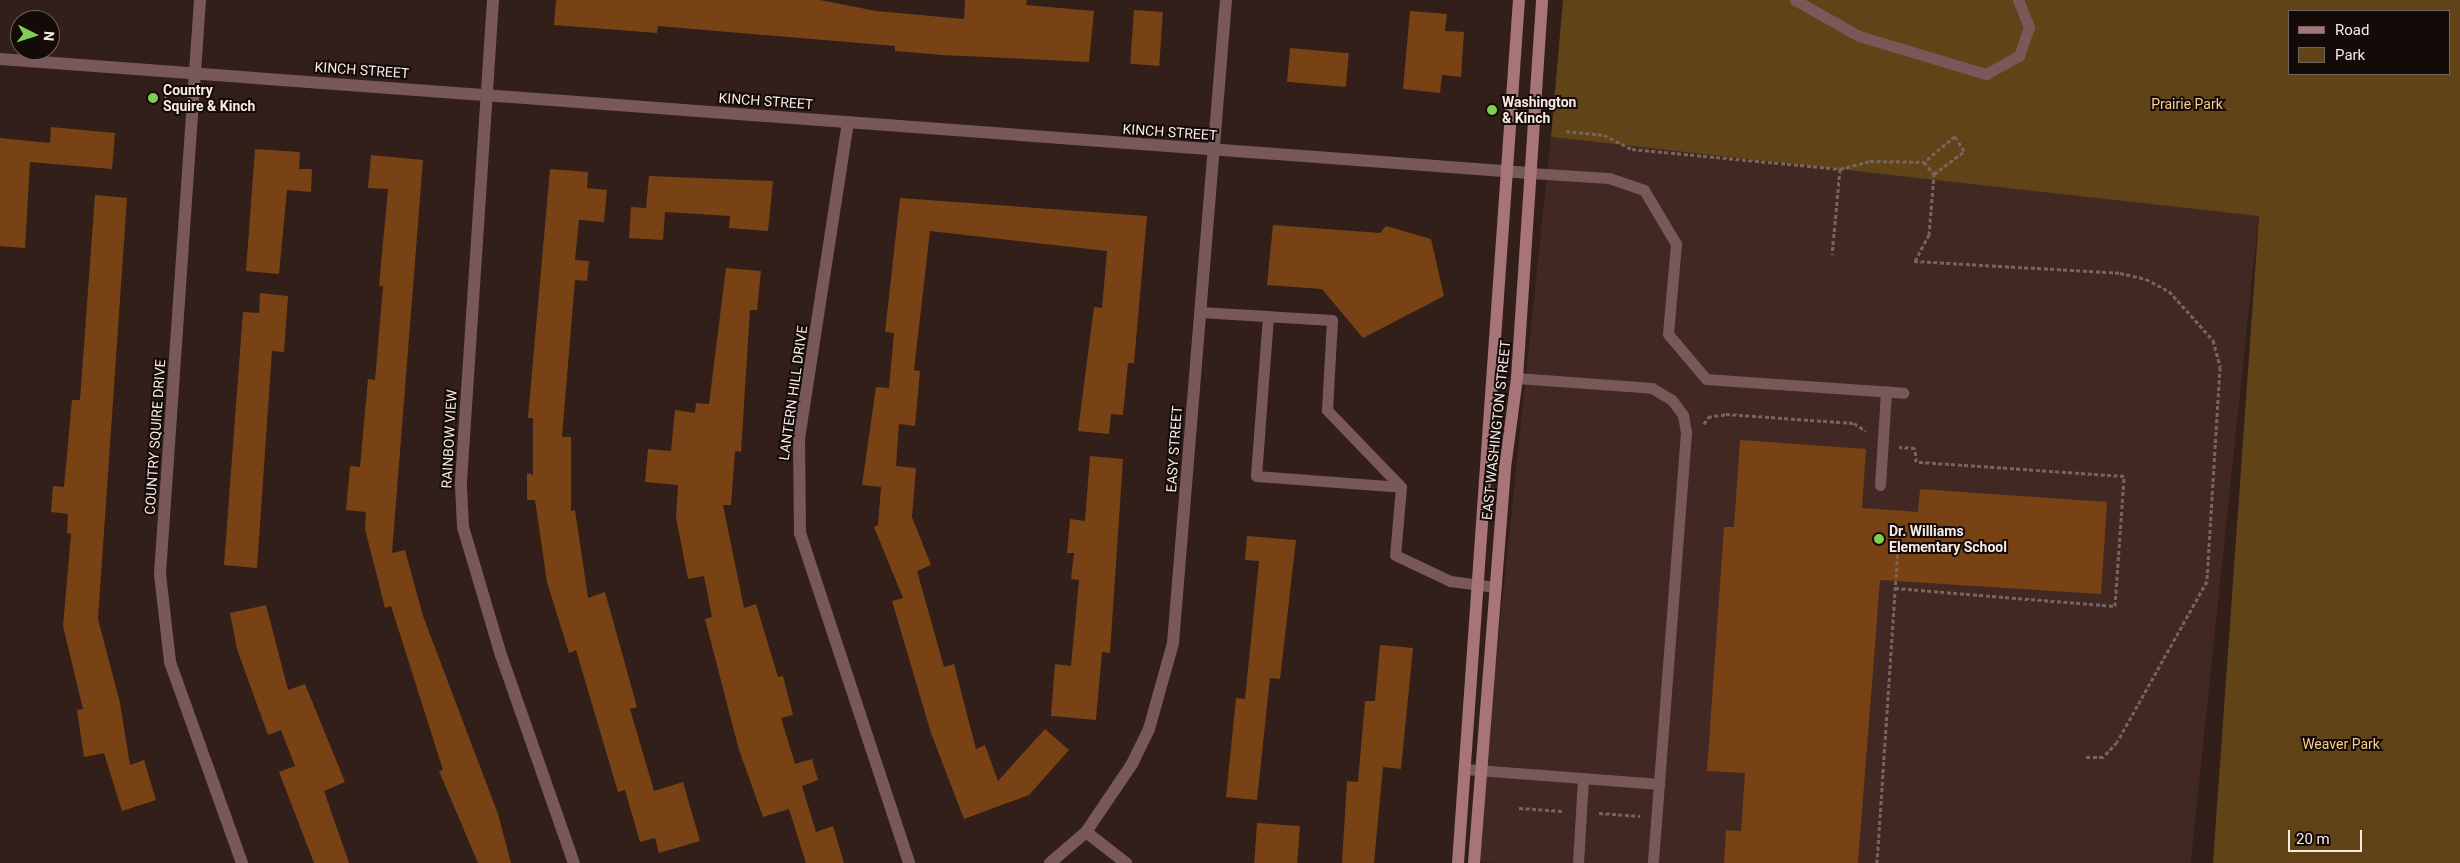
<!DOCTYPE html>
<html>
<head>
<meta charset="utf-8">
<style>
	body { margin:0 }
	#map { position:relative; width:2460px; height:863px; overflow:hidden; background:#321f1a; font-family:Roboto,sans-serif }
	div>[style] { position:absolute }
	.built>* { inset:0; background:#422822; transform-origin:0 0 }
	.green>* { inset:0; background:#604417 }
	.building>* { inset:0; background:#794215; transform-origin:0 0 }
	.path>* { height:3px; margin-top:-1.5px; transform-origin:0; background:repeating-linear-gradient(90deg,#75645f 0 4px,transparent 0 6.5px) }
	.service>* { height:11px; margin:-5.5px; padding:0 5.5px; transform-origin:5.5px; border-radius:5.5px; background:#785859 }
	.minor>* { height:12px; margin:-6px; padding:0 6px; transform-origin:6px; border-radius:6px; background:#785859 }
	.secondary>* { height:12px; margin:-6px; padding:0 6px; transform-origin:6px; border-radius:6px; background:#a77477 }
	.dots>* { width:14px; height:14px; translate:-50% -50%; box-sizing:border-box; border:2px solid #140b09; border-radius:50% }
	span { translate:-50% -50%; white-space:nowrap; text-align:center; line-height:1.15; -webkit-text-stroke:4px #140b09; paint-order:stroke }
	.street-label { font-size:14px; color:#f7eae6 }
	.poi-label { font-size:14px; color:#f7eae6; font-weight:700 }
	.left { translate:0 -50%; text-align:left }
	.park-label { font-size:14px; color:#fdce8b }
	.legend { position:absolute; left:2288px; top:10px; width:162px; height:65px; box-sizing:border-box; background:#140b09; border:1px solid #6f6461; margin:0; padding:6px 9px; list-style:none; font-size:15px; color:#f7eae6 }
	.legend li { display:flex; align-items:center; gap:10px; height:25px }
	.legend b { width:25px; border:1px solid #6f6461 }
	.north { position:absolute; left:10px; top:10px; width:50px; height:50px; box-sizing:border-box; background:#140b09; border:1px solid #6f6461; border-radius:50%; rotate:95deg; font-size:14px; font-weight:700; line-height:20px; text-align:center; color:#f7eae6 }
	.north::after { content:''; display:block; margin:auto; width:18px; height:22px; background:#7fd052; clip-path:polygon(50% 0,100% 100%,50% 72%,0 100%) }
	.scale { position:absolute; left:2288px; top:830px; width:74px; height:22px; box-sizing:border-box; border:2px solid #f7eae6; border-top:0; padding-left:6px; font-size:15px; line-height:18px; white-space:nowrap; color:#f7eae6; -webkit-text-stroke:4px #140b09; paint-order:stroke }
</style>
</head>
<body>
<div id="map">
	<div class="built">
		<div style="left:1551px;top:137px;width:712px;height:728px;rotate:6deg"></div>
	</div>
	<div class="green">
		<div style="clip-path:polygon(evenodd,1563px 0,2460px 0,2460px 863px,2213px 863px,2259px 216px,1551px 137px,1563px 0,2289px 11px,2449px 11px,2449px 74px,2289px 74px,2289px 11px)"></div>
	</div>
	<div class="building">
		<div style="clip-path:polygon(556px 0,820px 0,876px 11px,964px 19px,965px 0,1027px 0,1026px 5px,1094px 11px,1089px 62px,942px 55px,895px 51px,895px 46px,658px 26px,657px 33px,554px 25px)"></div>
		<div style="left:1134px;top:10px;width:29px;height:54px;rotate:4deg"></div>
		<div style="clip-path:polygon(1410px 11px,1447px 14px,1445px 31px,1464px 32px,1461px 77px,1442px 75px,1440px 93px,1403px 89px)"></div>
		<div style="left:1290px;top:48px;width:59px;height:34px;rotate:5deg"></div>
		<div style="clip-path:polygon(51px 127px,115px 133px,112px 169px,30px 162px,25px 248px,0 246px,0 138px,50px 143px)"></div>
		<div style="clip-path:polygon(255px 149px,300px 152px,299px 169px,312px 169px,311px 192px,287px 190px,279px 274px,246px 271px)"></div>
		<div style="clip-path:polygon(371px 155px,423px 160px,392px 553px,405px 550px,423px 616px,498px 814px,511px 863px,478px 863px,439px 771px,443px 770px,391px 606px,385px 608px,365px 529px,366px 512px,346px 510px,350px 466px,360px 467px,368px 379px,375px 380px,383px 286px,379px 286px,388px 189px,368px 188px)"></div>
		<div style="clip-path:polygon(550px 169px,588px 172px,587px 188px,607px 190px,604px 222px,579px 220px,575px 260px,589px 261px,587px 281px,575px 280px,562px 437px,571px 437px,571px 511px,575px 510px,588px 598px,605px 592px,637px 707px,630px 709px,654px 791px,683px 782px,700px 841px,659px 853px,655px 838px,640px 842px,625px 790px,618px 792px,576px 650px,569px 653px,547px 582px,535px 500px,527px 500px,527px 473px,533px 475px,533px 418px,528px 418px)"></div>
		<div style="clip-path:polygon(649px 176px,773px 181px,768px 231px,729px 228px,730px 216px,665px 212px,663px 240px,629px 238px,631px 207px,646px 208px)"></div>
		<div style="clip-path:polygon(95px 195px,127px 198px,98px 619px,120px 703px,130px 765px,144px 760px,156px 800px,122px 811px,104px 753px,84px 757px,77px 710px,83px 709px,63px 626px,71px 534px,67px 533px,68px 514px,51px 512px,53px 486px,64px 487px,72px 400px,80px 400px)"></div>
		<div style="clip-path:polygon(900px 198px,1147px 216px,1134px 363px,1128px 363px,1123px 415px,1111px 414px,1109px 434px,1078px 431px,1094px 307px,1102px 308px,1107px 251px,930px 231px,914px 370px,920px 371px,915px 426px,899px 424px,896px 466px,916px 468px,912px 517px,931px 565px,917px 571px,944px 667px,954px 664px,976px 749px,985px 745px,998px 781px,1045px 729px,1069px 750px,1029px 795px,964px 819px,931px 733px,892px 601px,903px 598px,874px 527px,878px 525px,881px 487px,862px 485px,876px 387px,889px 388px,894px 333px,885px 332px)"></div>
		<div style="clip-path:polygon(1273px 225px,1380px 233px,1386px 226px,1431px 239px,1444px 296px,1363px 338px,1322px 289px,1267px 285px)"></div>
		<div style="clip-path:polygon(726px 268px,761px 271px,757px 310px,750px 310px,741px 452px,735px 451px,731px 505px,723px 505px,744px 608px,756px 604px,778px 677px,783px 676px,793px 715px,781px 718px,795px 764px,812px 759px,818px 780px,802px 786px,816px 832px,833px 826px,844px 863px,806px 863px,789px 809px,763px 817px,739px 750px,705px 619px,712px 617px,704px 576px,688px 579px,676px 517px,678px 485px,645px 482px,648px 449px,671px 451px,675px 410px,695px 413px,696px 403px,709px 404px)"></div>
		<div style="clip-path:polygon(260px 293px,288px 296px,284px 352px,272px 351px,257px 568px,224px 565px,243px 312px,259px 313px)"></div>
		<div style="clip-path:polygon(1740px 440px,1866px 449px,1862px 508px,1918px 512px,1920px 489px,2107px 502px,2101px 594px,1880px 580px,1858px 863px,1724px 863px,1726px 830px,1741px 831px,1745px 773px,1707px 771px,1724px 527px,1734px 527px)"></div>
		<div style="clip-path:polygon(1090px 456px,1123px 459px,1110px 653px,1102px 652px,1096px 720px,1051px 716px,1055px 664px,1071px 666px,1079px 580px,1071px 579px,1074px 553px,1067px 553px,1070px 519px,1085px 521px)"></div>
		<div style="clip-path:polygon(1247px 536px,1296px 540px,1280px 679px,1270px 678px,1257px 800px,1226px 797px,1236px 698px,1245px 699px,1259px 561px,1245px 560px)"></div>
		<div style="clip-path:polygon(266px 605px,288px 690px,305px 684px,345px 782px,324px 791px,349px 863px,314px 863px,279px 772px,295px 766px,281px 730px,268px 735px,237px 649px,230px 613px)"></div>
		<div style="clip-path:polygon(1380px 645px,1413px 648px,1401px 769px,1383px 767px,1374px 863px,1342px 863px,1347px 781px,1358px 782px,1365px 701px,1375px 701px)"></div>
		<div style="left:1257px;top:823px;width:43px;height:40px;rotate:4deg"></div>
	</div>
	<div class="path">
		<div style="left:164px;top:110px;width:19px;rotate:-84deg"></div>
		<div style="left:1566px;top:131px;width:38px;rotate:6deg"></div>
		<div style="left:1604px;top:135px;width:31px;rotate:27deg"></div>
		<div style="left:1632px;top:149px;width:209px;rotate:5.5deg"></div>
		<div style="left:1840px;top:169px;width:86px;rotate:95.3deg"></div>
		<div style="left:1840px;top:169px;width:31px;rotate:-15deg"></div>
		<div style="left:1870px;top:161px;width:54px;rotate:1.1deg"></div>
		<div style="left:1924px;top:162px;width:16px;rotate:50deg"></div>
		<div style="left:1934px;top:174px;width:38px;rotate:-37deg"></div>
		<div style="left:1964px;top:151px;width:17px;rotate:-121deg"></div>
		<div style="left:1955px;top:136px;width:40px;rotate:140deg"></div>
		<div style="left:1914px;top:261px;width:206px;rotate:3.3deg"></div>
		<div style="left:2120px;top:273px;width:27px;rotate:13deg"></div>
		<div style="left:2146px;top:279px;width:26px;rotate:28deg"></div>
		<div style="left:2169px;top:291px;width:66px;rotate:48.1deg"></div>
		<div style="left:2213px;top:340px;width:28px;rotate:75deg"></div>
		<div style="left:2220px;top:367px;width:214px;rotate:93.5deg"></div>
		<div style="left:2207px;top:581px;width:184px;rotate:119.2deg"></div>
		<div style="left:2117px;top:742px;width:21px;rotate:133deg"></div>
		<div style="left:2103px;top:757px;width:17px;rotate:180deg"></div>
		<div style="left:1915px;top:261px;width:30px;rotate:-62deg"></div>
		<div style="left:1929px;top:235px;width:61px;rotate:-85.3deg"></div>
		<div style="left:1704px;top:424px;width:8px;rotate:-60deg"></div>
		<div style="left:1708px;top:417px;width:18px;rotate:-9deg"></div>
		<div style="left:1726px;top:414px;width:128px;rotate:4deg"></div>
		<div style="left:1854px;top:423px;width:14px;rotate:34deg"></div>
		<div style="left:1895px;top:588px;width:221px;rotate:4.7deg"></div>
		<div style="left:2115px;top:606px;width:130px;rotate:-86deg"></div>
		<div style="left:2124px;top:476px;width:208px;rotate:-176.1deg"></div>
		<div style="left:1916px;top:462px;width:14px;rotate:-94deg"></div>
		<div style="left:1915px;top:448px;width:16px;rotate:-176deg"></div>
		<div style="left:1519px;top:808px;width:44px;rotate:3.9deg"></div>
		<div style="left:1599px;top:813px;width:41px;rotate:4.2deg"></div>
		<div style="left:1877px;top:863px;width:314px;rotate:-86.2deg"></div>
	</div>
	<div class="service">
		<div style="left:1795px;top:0;width:73px;rotate:29.4deg"></div>
		<div style="left:1859px;top:36px;width:133px;rotate:16.7deg"></div>
		<div style="left:1986px;top:74px;width:38px;rotate:-29deg"></div>
		<div style="left:2019px;top:56px;width:31px;rotate:-71deg"></div>
		<div style="left:2029px;top:27px;width:29px;rotate:-112deg"></div>
		<div style="left:1530px;top:173px;width:79px;rotate:3.6deg"></div>
		<div style="left:1609px;top:178px;width:37px;rotate:19deg"></div>
		<div style="left:1644px;top:190px;width:63px;rotate:59.3deg"></div>
		<div style="left:1676px;top:244px;width:90px;rotate:95.1deg"></div>
		<div style="left:1668px;top:334px;width:59px;rotate:49.8deg"></div>
		<div style="left:1706px;top:379px;width:198px;rotate:4deg"></div>
		<div style="left:1200px;top:312px;width:132px;rotate:3.5deg"></div>
		<div style="left:1332px;top:320px;width:90px;rotate:93.2deg"></div>
		<div style="left:1327px;top:410px;width:107px;rotate:46.1deg"></div>
		<div style="left:1401px;top:487px;width:68px;rotate:95deg"></div>
		<div style="left:1395px;top:555px;width:61px;rotate:25.3deg"></div>
		<div style="left:1450px;top:581px;width:46px;rotate:7.4deg"></div>
		<div style="left:1268px;top:316px;width:160px;rotate:94.3deg"></div>
		<div style="left:1256px;top:476px;width:145px;rotate:4.3deg"></div>
		<div style="left:1517px;top:378px;width:135px;rotate:4.2deg"></div>
		<div style="left:1652px;top:388px;width:23px;rotate:31deg"></div>
		<div style="left:1672px;top:400px;width:19px;rotate:54deg"></div>
		<div style="left:1683px;top:415px;width:17px;rotate:80deg"></div>
		<div style="left:1686px;top:432px;width:432px;rotate:94.4deg"></div>
		<div style="left:1880px;top:485px;width:94px;rotate:-86.3deg"></div>
		<div style="left:1465px;top:769px;width:195px;rotate:4.4deg"></div>
		<div style="left:1578px;top:863px;width:85px;rotate:-86.6deg"></div>
	</div>
	<div class="minor">
		<div style="left:200px;top:0;width:575px;rotate:93.99deg"></div>
		<div style="left:160px;top:574px;width:89px;rotate:83.5deg"></div>
		<div style="left:170px;top:662px;width:214px;rotate:70.3deg"></div>
		<div style="left:493px;top:0;width:487px;rotate:93.8deg"></div>
		<div style="left:461px;top:486px;width:41px;rotate:87.2deg"></div>
		<div style="left:463px;top:527px;width:134px;rotate:73.5deg"></div>
		<div style="left:501px;top:655px;width:220px;rotate:70.7deg"></div>
		<div style="left:0;top:59px;width:1534px;rotate:4.26deg"></div>
		<div style="left:848px;top:122px;width:320px;rotate:98.8deg"></div>
		<div style="left:799px;top:438px;width:95px;rotate:89.4deg"></div>
		<div style="left:800px;top:533px;width:348px;rotate:71.7deg"></div>
		<div style="left:1086px;top:832px;width:51px;rotate:37.8deg"></div>
		<div style="left:1050px;top:863px;width:48px;rotate:-40.7deg"></div>
		<div style="left:1086px;top:832px;width:82px;rotate:-55.9deg"></div>
		<div style="left:1132px;top:764px;width:39px;rotate:-64deg"></div>
		<div style="left:1149px;top:729px;width:89px;rotate:-74.4deg"></div>
		<div style="left:1173px;top:643px;width:645px;rotate:-85.29deg"></div>
	</div>
	<div class="secondary">
		<div style="left:1458px;top:863px;width:865px;rotate:-85.96deg"></div>
		<div style="left:1474px;top:863px;width:396px;rotate:-85.5deg"></div>
		<div style="left:1505px;top:468px;width:91px;rotate:-82.4deg"></div>
		<div style="left:1517px;top:378px;width:379px;rotate:-86.2deg"></div>
	</div>
	<div class="dots">
		<div style="left:153px;top:98px;background:#7fd052"></div>
		<div style="left:1492px;top:110px;background:#7fd052"></div>
		<div style="left:1879px;top:539px;background:#7fd052"></div>
	</div>
	<div class="street-label">
		<span style="left:362px;top:70px;rotate:4deg">KINCH STREET</span>
		<span style="left:766px;top:101px;rotate:4deg">KINCH STREET</span>
		<span style="left:1170px;top:132px;rotate:4deg">KINCH STREET</span>
		<span style="left:793px;top:393px;rotate:-82deg">LANTERN HILL DRIVE</span>
		<span style="left:1496px;top:430px;rotate:-84deg">EAST WASHINGTON STREET</span>
		<span style="left:155px;top:437px;rotate:-86deg">COUNTRY SQUIRE DRIVE</span>
		<span style="left:449px;top:439px;rotate:-87deg">RAINBOW VIEW</span>
		<span style="left:1174px;top:449px;rotate:-86deg">EASY STREET</span>
	</div>
	<div class="poi-label">
		<span class="left" style="left:163px;top:98px">Country<br>Squire &amp; Kinch</span>
		<span class="left" style="left:1502px;top:110px">Washington<br>&amp; Kinch</span>
		<span class="left" style="left:1889px;top:539px">Dr. Williams<br>Elementary School</span>
	</div>
	<div class="park-label">
		<span style="left:2187px;top:104px">Prairie Park</span>
		<span style="left:2341px;top:744px">Weaver Park</span>
	</div>
	<ul class="legend">
	<li><b style="height:6px;background:#a77477"></b>Road</li>
	<li><b style="height:14px;background:#604417"></b>Park</li>
	</ul>
	<div class="north">N</div>
	<div class="scale">20 m</div>
</div>
</body>
</html>
